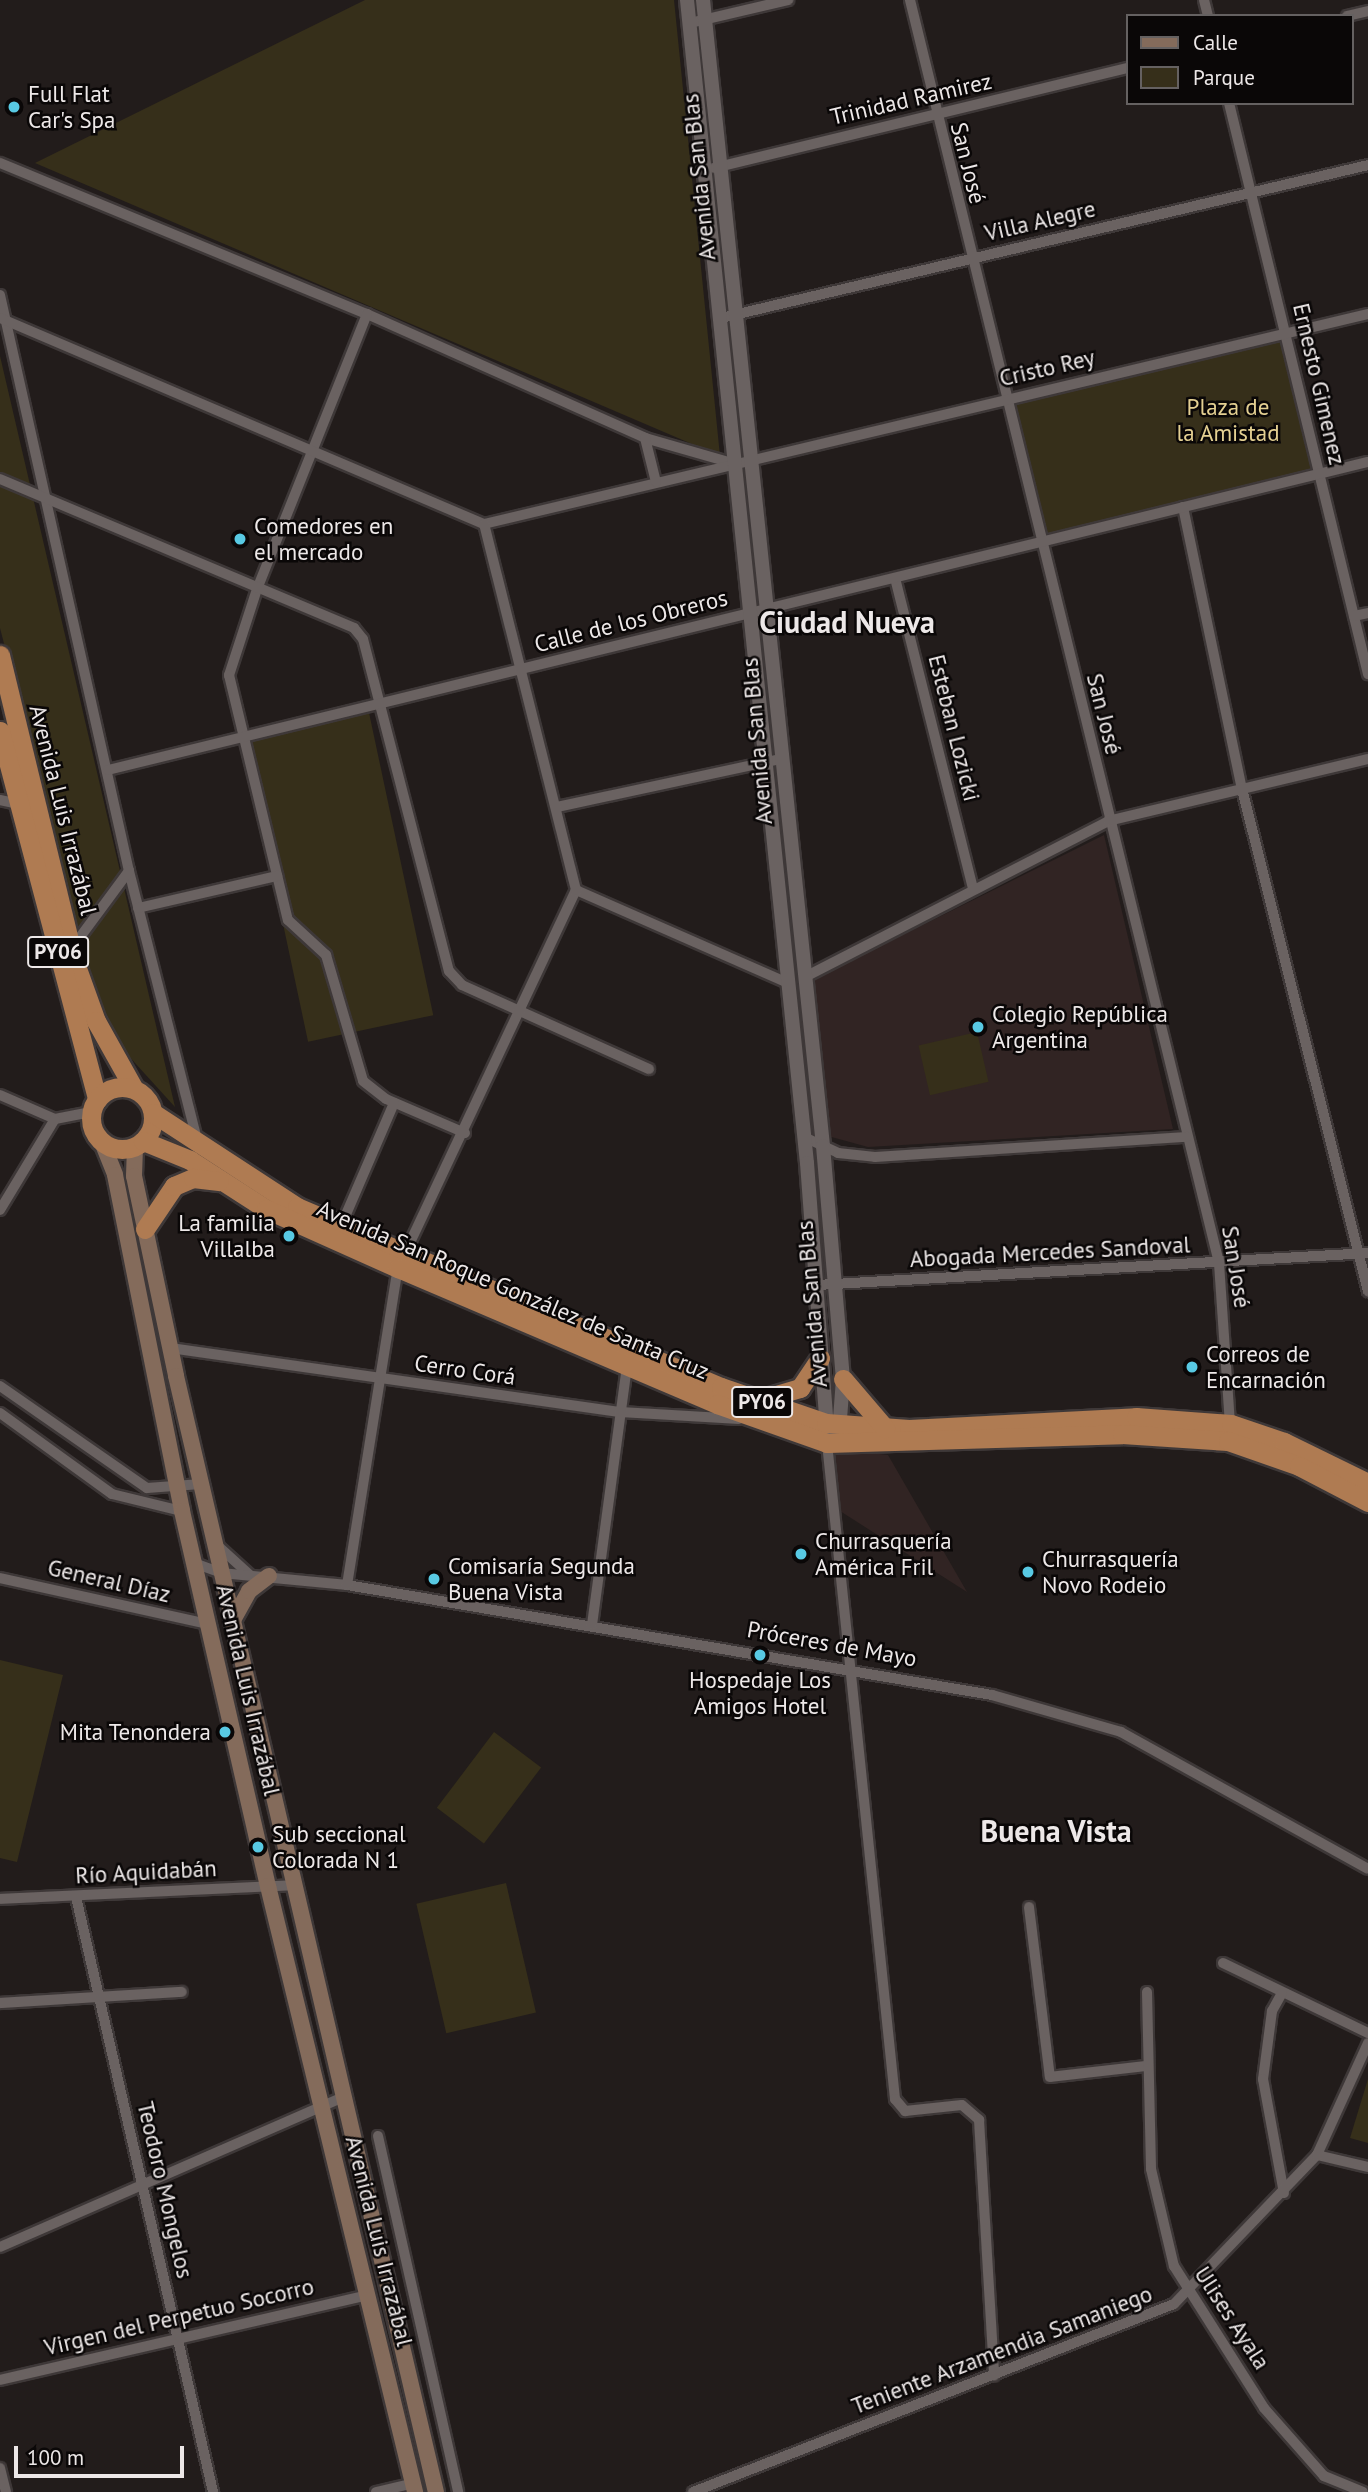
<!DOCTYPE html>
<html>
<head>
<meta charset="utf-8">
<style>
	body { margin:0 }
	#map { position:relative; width:1368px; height:2492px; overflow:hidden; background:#221c1b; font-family:"PT Sans",sans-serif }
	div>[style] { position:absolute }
	.built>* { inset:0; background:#312423 }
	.green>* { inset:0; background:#362f1a; transform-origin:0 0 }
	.roads { filter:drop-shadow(2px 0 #3e3838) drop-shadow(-2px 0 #3e3838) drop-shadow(0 2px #3e3838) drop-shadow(0 -2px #3e3838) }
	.minor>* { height:10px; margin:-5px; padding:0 5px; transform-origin:5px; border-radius:5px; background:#6a6261 }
	.tertiary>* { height:14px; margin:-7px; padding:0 7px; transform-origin:7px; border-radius:7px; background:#6a6261 }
	.secondary>* { height:16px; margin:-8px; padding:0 8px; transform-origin:8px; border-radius:8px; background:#846b5b }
	.trunk>* { height:19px; margin:-9.5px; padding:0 9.5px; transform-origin:9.5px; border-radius:9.5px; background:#af7b52 }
	.trunk>.ring { margin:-9.5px; padding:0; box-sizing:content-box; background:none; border:19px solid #af7b52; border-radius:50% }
	.dots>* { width:19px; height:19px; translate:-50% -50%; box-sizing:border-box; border:4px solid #0a0707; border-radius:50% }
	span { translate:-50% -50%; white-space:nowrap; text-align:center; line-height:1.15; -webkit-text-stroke:5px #0a0707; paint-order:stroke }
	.shield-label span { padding:2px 5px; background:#0a0707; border:2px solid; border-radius:5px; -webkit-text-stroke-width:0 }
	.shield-label { font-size:21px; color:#ede8e8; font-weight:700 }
	.poi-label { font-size:23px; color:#ede8e8 }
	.left { translate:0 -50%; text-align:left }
	.right { translate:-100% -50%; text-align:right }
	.street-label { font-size:23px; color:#ede8e8 }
	.park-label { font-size:23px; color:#e4d092 }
	.district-label { font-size:30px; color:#ede8e8; font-weight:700 }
	.legend { position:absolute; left:1126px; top:14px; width:228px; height:91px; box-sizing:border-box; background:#0a0707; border:2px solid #656161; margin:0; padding:9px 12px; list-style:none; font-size:21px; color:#ede8e8 }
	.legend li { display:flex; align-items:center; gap:14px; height:35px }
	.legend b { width:35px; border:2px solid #656161 }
	.scale { position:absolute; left:14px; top:2446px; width:170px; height:32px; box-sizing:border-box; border:4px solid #ede8e8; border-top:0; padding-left:9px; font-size:21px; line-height:24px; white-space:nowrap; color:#ede8e8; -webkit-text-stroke:5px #0a0707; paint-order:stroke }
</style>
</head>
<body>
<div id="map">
	<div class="built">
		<div style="clip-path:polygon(1104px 835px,1173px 1129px,868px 1147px,817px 1133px,800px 986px)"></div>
		<div style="clip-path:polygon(835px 1449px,888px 1455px,967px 1592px,840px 1511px)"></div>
	</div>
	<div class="green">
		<div style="clip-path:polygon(365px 0,674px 0,720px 456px,35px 163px)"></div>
		<div style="left:1285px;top:334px;width:144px;height:283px;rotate:76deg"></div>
		<div style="clip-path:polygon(0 356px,175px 1107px,115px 1041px,89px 971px,0 628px)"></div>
		<div style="left:368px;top:708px;width:314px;height:128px;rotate:78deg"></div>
		<div style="left:977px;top:1032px;width:51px;height:60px;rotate:77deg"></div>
		<div style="clip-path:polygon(0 1660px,63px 1675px,17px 1862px,0 1858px)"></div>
		<div style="left:494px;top:1732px;width:59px;height:95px;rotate:37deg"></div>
		<div style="left:506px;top:1883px;width:133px;height:92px;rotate:77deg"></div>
		<div style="clip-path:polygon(1368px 2079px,1368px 2143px,1350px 2138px)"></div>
	</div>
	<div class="roads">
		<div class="minor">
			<div style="left:910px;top:0;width:1300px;rotate:76.25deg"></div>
			<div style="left:1219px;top:1263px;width:163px;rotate:86.1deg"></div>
			<div style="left:1204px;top:0;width:16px;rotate:76deg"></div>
			<div style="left:1347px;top:16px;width:22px;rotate:-13deg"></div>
			<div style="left:690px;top:23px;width:101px;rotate:-13.2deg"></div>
			<div style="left:1229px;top:103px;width:588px;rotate:76.32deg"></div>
			<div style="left:0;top:163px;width:397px;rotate:22.4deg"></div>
			<div style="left:367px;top:314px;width:304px;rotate:24deg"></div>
			<div style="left:645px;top:438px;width:91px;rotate:16deg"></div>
			<div style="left:714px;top:168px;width:426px;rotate:-13.6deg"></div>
			<div style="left:0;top:295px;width:590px;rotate:77.38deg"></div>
			<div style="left:129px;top:871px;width:277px;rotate:75.8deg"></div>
			<div style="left:367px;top:314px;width:293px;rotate:111.8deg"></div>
			<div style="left:258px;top:586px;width:94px;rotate:108deg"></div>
			<div style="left:229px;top:675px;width:252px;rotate:76.5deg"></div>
			<div style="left:288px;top:920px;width:52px;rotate:42.6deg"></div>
			<div style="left:326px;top:955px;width:131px;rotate:73.6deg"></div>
			<div style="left:363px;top:1081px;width:29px;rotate:38deg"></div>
			<div style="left:386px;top:1099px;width:86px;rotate:23.3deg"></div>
			<div style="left:0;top:318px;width:526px;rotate:23.06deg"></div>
			<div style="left:484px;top:524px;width:909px;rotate:-13.36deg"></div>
			<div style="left:721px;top:318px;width:665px;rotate:-13.3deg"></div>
			<div style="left:645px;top:438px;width:45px;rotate:76deg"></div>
			<div style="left:0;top:479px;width:384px;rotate:22.8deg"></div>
			<div style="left:354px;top:628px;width:14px;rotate:51deg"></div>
			<div style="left:363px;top:639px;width:343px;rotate:75.5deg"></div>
			<div style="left:449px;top:971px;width:19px;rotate:47deg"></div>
			<div style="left:462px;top:985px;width:205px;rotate:24.2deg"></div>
			<div style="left:1183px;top:507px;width:288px;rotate:78.2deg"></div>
			<div style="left:1242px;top:789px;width:518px;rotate:75.91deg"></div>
			<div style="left:895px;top:578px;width:320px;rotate:75.9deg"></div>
			<div style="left:1354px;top:616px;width:14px;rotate:-12deg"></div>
			<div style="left:108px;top:770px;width:1297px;rotate:-13.74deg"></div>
			<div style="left:0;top:800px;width:24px;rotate:12deg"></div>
			<div style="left:557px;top:807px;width:228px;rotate:-12.1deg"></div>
			<div style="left:576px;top:890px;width:232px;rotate:23.7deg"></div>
			<div style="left:138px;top:908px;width:143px;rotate:-13deg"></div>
			<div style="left:72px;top:948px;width:96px;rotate:-53.5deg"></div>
			<div style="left:805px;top:977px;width:341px;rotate:-27.2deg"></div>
			<div style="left:1108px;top:821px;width:267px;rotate:-13.4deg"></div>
			<div style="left:0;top:1095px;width:60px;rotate:23.6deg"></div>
			<div style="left:55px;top:1119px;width:38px;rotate:-11deg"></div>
			<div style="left:804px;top:1137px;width:38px;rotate:25deg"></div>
			<div style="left:838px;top:1153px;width:37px;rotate:6deg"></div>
			<div style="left:875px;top:1157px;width:312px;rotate:-3.7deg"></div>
			<div style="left:0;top:1210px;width:106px;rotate:-58.9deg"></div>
			<div style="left:341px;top:1226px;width:134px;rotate:-66.7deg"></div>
			<div style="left:817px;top:1285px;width:552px;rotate:-3.32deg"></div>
			<div style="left:170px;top:1348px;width:456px;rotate:8.1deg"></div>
			<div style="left:621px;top:1412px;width:118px;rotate:3.4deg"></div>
			<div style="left:0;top:1386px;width:179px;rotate:34.8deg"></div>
			<div style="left:147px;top:1488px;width:54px;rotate:-4.2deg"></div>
			<div style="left:0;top:1413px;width:138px;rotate:35.9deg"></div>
			<div style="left:112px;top:1494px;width:72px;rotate:13.7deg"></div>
			<div style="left:827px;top:1443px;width:660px;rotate:84.08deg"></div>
			<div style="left:895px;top:2099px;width:16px;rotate:50deg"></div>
			<div style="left:905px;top:2111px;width:57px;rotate:-6deg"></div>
			<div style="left:962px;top:2105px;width:23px;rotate:41deg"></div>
			<div style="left:979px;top:2120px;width:256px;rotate:86.6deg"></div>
			<div style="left:218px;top:1546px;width:43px;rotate:42.2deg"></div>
			<div style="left:194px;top:1563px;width:29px;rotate:20deg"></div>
			<div style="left:221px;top:1573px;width:127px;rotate:5.4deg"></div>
			<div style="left:347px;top:1585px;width:654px;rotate:9.68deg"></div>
			<div style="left:992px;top:1695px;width:134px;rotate:16deg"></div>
			<div style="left:1121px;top:1732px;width:282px;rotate:29deg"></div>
			<div style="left:0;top:1578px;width:213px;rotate:12.5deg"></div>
			<div style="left:347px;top:1585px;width:321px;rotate:-80.9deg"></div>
			<div style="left:398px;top:1268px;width:418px;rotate:-64.8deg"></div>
			<div style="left:576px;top:890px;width:377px;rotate:-104.1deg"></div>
			<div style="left:592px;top:1625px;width:261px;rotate:-82.3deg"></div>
			<div style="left:76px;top:1897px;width:611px;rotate:77.03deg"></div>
			<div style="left:0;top:1899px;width:293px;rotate:-2.7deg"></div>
			<div style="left:1029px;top:1907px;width:171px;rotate:83deg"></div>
			<div style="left:1050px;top:2077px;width:98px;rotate:-6.5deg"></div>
			<div style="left:1223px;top:1963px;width:161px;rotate:25.8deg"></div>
			<div style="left:1147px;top:1992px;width:177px;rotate:88.7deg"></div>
			<div style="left:1151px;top:2169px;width:100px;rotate:76.7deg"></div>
			<div style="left:1174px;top:2266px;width:168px;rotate:57.6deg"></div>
			<div style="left:1264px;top:2408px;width:91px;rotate:48.6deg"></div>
			<div style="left:1324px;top:2476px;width:42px;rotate:22.3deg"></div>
			<div style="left:1282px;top:1993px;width:21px;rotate:119deg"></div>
			<div style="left:1272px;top:2011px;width:69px;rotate:97.5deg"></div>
			<div style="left:1263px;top:2079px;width:116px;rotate:79.6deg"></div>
			<div style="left:0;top:2003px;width:182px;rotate:-3.5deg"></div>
			<div style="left:378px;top:2136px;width:365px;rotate:77.3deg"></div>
			<div style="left:1317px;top:2155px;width:52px;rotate:13.2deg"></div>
			<div style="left:0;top:2247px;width:375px;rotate:-23.6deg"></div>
			<div style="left:0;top:2380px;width:378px;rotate:-13deg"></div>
			<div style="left:0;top:2468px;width:25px;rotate:76deg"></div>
			<div style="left:376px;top:2492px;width:37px;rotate:-13deg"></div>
			<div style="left:693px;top:2492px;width:516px;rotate:-21.35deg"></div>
			<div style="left:1174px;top:2304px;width:207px;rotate:-46.2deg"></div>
			<div style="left:1317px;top:2155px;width:123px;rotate:-65.5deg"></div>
		</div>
		<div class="tertiary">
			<div style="left:687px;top:0;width:1169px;rotate:84.11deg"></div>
			<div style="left:807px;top:1163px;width:269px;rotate:85.7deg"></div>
			<div style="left:703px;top:0;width:1152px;rotate:84.02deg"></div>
			<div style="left:823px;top:1146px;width:234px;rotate:85.1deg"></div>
			<div style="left:843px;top:1379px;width:53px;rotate:94.3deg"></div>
		</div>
		<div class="secondary">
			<div style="left:102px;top:1142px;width:35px;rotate:68deg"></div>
			<div style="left:115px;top:1175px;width:343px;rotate:78.7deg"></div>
			<div style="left:182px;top:1511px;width:385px;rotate:77.1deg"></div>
			<div style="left:268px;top:1886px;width:624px;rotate:76.36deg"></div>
			<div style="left:135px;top:1147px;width:29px;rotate:92deg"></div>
			<div style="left:134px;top:1176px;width:204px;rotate:78.1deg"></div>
			<div style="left:176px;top:1376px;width:1146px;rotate:76.89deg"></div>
			<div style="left:232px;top:1622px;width:35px;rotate:-61deg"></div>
			<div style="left:249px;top:1591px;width:25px;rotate:-37deg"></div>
		</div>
		<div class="trunk">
			<div style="left:0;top:655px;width:314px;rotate:76.4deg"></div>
			<div style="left:74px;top:960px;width:65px;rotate:70.2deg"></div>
			<div style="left:96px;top:1021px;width:78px;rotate:60.8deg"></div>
			<div style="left:0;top:731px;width:381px;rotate:75.2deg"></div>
			<div class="ring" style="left:91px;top:1087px;width:43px;height:43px"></div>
			<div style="left:153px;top:1113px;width:172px;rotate:33.1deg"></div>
			<div style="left:297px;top:1207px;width:461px;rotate:23deg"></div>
			<div style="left:721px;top:1387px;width:111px;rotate:18.9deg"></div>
			<div style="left:826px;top:1423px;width:83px;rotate:4.1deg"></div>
			<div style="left:909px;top:1429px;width:227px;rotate:-3deg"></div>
			<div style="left:1136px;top:1417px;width:95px;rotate:4.2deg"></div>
			<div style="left:1231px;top:1424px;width:56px;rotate:18.8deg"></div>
			<div style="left:1284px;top:1442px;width:93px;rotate:26deg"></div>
			<div style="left:143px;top:1141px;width:51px;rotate:22deg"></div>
			<div style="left:190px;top:1160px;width:90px;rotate:32.8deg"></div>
			<div style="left:266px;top:1209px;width:145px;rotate:24.1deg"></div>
			<div style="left:398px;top:1268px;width:347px;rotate:23.1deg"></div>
			<div style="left:717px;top:1404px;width:117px;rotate:19.5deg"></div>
			<div style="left:827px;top:1443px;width:295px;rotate:-1.7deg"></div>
			<div style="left:1122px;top:1434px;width:106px;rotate:3.8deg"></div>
			<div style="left:1228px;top:1441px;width:75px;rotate:19.4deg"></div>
			<div style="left:1299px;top:1466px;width:78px;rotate:27.6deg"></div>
			<div style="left:145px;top:1229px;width:52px;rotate:-56deg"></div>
			<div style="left:174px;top:1186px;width:21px;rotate:-23deg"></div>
			<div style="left:193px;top:1178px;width:26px;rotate:7deg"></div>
			<div style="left:843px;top:1379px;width:65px;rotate:49.4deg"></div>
			<div style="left:759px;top:1400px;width:43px;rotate:-16.3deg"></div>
			<div style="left:800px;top:1388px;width:36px;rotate:-56deg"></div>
		</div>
	</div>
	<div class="dots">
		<div style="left:14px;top:107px;background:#58c9e3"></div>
		<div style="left:240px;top:539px;background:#58c9e3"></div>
		<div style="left:978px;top:1027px;background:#58c9e3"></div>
		<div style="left:289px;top:1236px;background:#58c9e3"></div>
		<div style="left:1192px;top:1367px;background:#58c9e3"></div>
		<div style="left:801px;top:1554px;background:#58c9e3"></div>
		<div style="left:1028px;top:1572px;background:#58c9e3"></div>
		<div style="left:434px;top:1579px;background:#58c9e3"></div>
		<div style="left:760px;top:1655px;background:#58c9e3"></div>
		<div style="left:225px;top:1732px;background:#58c9e3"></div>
		<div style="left:258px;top:1847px;background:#58c9e3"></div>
	</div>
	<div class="shield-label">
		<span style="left:58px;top:952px">PY06</span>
		<span style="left:762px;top:1402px">PY06</span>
	</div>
	<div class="poi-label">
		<span class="left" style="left:28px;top:107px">Full Flat<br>Car's Spa</span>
		<span class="left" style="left:254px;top:539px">Comedores en<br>el mercado</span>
		<span class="left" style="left:992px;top:1027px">Colegio República<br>Argentina</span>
		<span class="right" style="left:275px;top:1236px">La familia<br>Villalba</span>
		<span class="left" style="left:1206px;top:1367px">Correos de<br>Encarnación</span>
		<span class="left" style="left:815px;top:1554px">Churrasquería<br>América Fril</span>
		<span class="left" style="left:1042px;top:1572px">Churrasquería<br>Novo Rodeio</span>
		<span class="left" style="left:448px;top:1579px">Comisaría Segunda<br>Buena Vista</span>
		<span style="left:760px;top:1693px">Hospedaje Los<br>Amigos Hotel</span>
		<span class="right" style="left:211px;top:1732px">Mita Tenondera</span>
		<span class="left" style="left:272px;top:1847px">Sub seccional<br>Colorada N 1</span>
	</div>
	<div class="street-label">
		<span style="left:911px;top:99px;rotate:-13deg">Trinidad Ramirez</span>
		<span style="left:968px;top:163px;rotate:76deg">San José</span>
		<span style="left:699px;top:177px;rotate:-96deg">Avenida San Blas</span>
		<span style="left:1040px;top:221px;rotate:-13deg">Villa Alegre</span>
		<span style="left:1047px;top:368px;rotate:-13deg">Cristo Rey</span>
		<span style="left:1319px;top:384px;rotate:77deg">Ernesto Gimenez</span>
		<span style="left:631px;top:621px;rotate:-14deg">Calle de los Obreros</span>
		<span style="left:1104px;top:714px;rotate:76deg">San José</span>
		<span style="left:954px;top:728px;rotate:76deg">Esteban Lozicki</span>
		<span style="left:757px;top:741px;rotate:-95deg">Avenida San Blas</span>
		<span style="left:63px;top:810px;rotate:76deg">Avenida Luis Irrazábal</span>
		<span style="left:1050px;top:1252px;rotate:-3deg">Abogada Mercedes Sandoval</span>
		<span style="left:1236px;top:1267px;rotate:81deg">San José</span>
		<span style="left:513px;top:1290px;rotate:23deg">Avenida San Roque González de Santa Cruz</span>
		<span style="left:812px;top:1304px;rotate:-95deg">Avenida San Blas</span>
		<span style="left:465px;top:1370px;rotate:8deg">Cerro Corá</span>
		<span style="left:109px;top:1581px;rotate:13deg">General Díaz</span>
		<span style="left:832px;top:1644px;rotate:10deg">Próceres de Mayo</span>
		<span style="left:248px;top:1690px;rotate:77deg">Avenida Luis Irrazábal</span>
		<span style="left:146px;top:1872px;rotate:-3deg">Río Aquidabán</span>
		<span style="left:165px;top:2190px;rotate:77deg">Teodoro Mongelos</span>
		<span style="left:379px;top:2241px;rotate:76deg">Avenida Luis Irrazábal</span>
		<span style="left:179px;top:2317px;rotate:-13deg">Virgen del Perpetuo Socorro</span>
		<span style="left:1232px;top:2318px;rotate:57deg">Ulises Ayala</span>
		<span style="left:1002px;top:2350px;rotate:-21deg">Teniente Arzamendia Samaniego</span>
	</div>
	<div class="park-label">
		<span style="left:1228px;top:420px">Plaza de<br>la Amistad</span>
	</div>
	<div class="district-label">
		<span style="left:847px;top:622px">Ciudad Nueva</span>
		<span style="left:1056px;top:1831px">Buena Vista</span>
	</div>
	<ul class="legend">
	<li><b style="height:9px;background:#846b5b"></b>Calle</li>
	<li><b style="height:19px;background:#362f1a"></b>Parque</li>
	</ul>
	<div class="scale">100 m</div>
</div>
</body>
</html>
